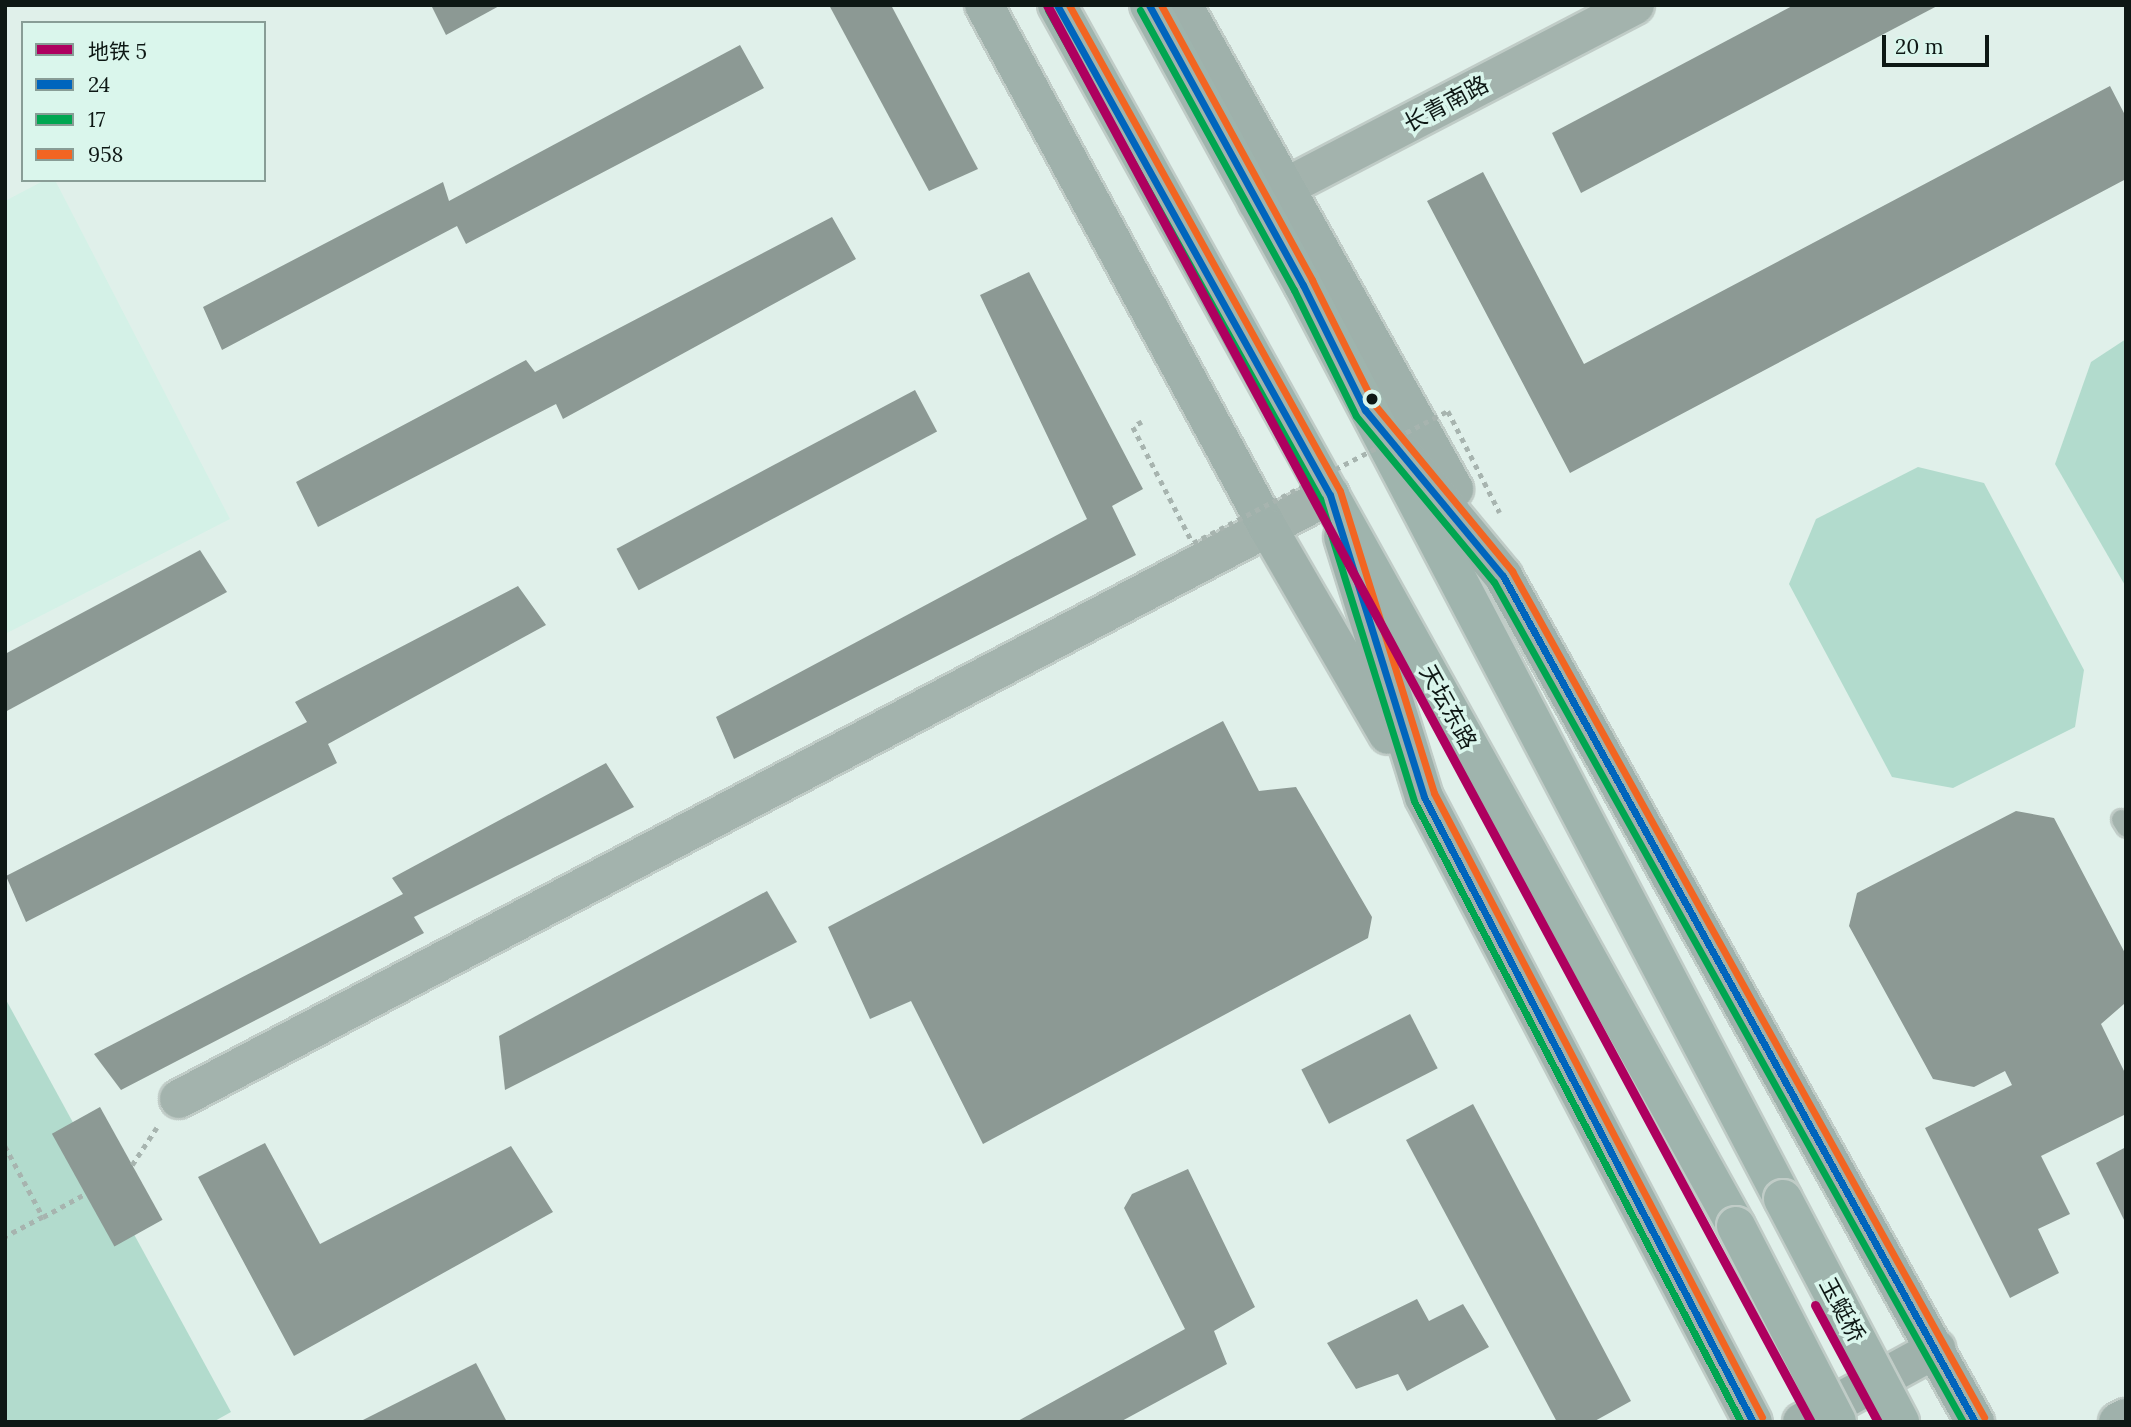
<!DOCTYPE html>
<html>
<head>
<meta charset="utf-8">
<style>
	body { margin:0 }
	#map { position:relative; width:2131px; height:1427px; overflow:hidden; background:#e0f0ea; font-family:Lora,"Noto Sans SC",serif }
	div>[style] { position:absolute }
	.built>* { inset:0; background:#d4f1e7 }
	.green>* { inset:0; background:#b2dbcd }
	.building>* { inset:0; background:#8c9994; transform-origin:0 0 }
	.path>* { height:4.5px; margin-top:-2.25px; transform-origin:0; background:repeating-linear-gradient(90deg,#a7b4af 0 5px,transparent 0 10px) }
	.roads { filter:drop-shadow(2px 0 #c0ccc7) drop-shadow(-2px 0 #c0ccc7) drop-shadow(0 2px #c0ccc7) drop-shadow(0 -2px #c0ccc7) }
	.lane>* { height:19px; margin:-9.5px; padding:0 9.5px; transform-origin:9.5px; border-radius:9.5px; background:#a3b3ad }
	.street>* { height:38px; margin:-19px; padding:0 19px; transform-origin:19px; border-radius:19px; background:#a3b3ad }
	.secondary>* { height:38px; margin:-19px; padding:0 19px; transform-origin:19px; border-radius:19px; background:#9fb1ab }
	.primary>* { height:38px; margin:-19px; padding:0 19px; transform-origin:19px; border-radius:19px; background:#9fb4ad }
	.path-bridge>* { height:4.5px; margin-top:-2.25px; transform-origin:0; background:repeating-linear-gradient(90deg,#a7b4af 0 5px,transparent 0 10px) }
	.bridges { filter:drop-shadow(2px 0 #c0ccc7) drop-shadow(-2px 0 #c0ccc7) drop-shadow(0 2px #c0ccc7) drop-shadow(0 -2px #c0ccc7) }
	.primary-bridge>* { height:38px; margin:-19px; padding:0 19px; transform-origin:19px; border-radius:19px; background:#9fb4ad }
	.bus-1>* { height:7px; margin:-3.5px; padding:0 3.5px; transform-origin:3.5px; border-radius:3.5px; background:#0065bd }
	.bus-2>* { height:7px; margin:-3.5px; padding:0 3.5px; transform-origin:3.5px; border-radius:3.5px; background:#00a651 }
	.bus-3>* { height:7px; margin:-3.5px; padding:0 3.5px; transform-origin:3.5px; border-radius:3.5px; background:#f26522 }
	.metro-1>* { height:9px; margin:-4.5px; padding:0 4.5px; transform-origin:4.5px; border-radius:4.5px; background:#ae005f }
	.dots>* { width:19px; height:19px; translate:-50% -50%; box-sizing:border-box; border:4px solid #daf6ec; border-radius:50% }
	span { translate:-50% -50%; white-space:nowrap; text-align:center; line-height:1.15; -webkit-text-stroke:7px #daf6ec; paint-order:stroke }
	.street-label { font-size:23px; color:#0e1815 }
	.frame { position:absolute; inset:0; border:7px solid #0e1815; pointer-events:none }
	.legend { position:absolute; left:21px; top:21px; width:245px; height:161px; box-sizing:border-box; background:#daf6ec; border:2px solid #889d96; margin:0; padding:9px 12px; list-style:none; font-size:21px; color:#0e1815 }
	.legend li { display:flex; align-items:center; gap:14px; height:35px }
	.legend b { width:35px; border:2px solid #889d96 }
	.scale { position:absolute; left:1882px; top:35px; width:107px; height:32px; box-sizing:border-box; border:4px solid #0e1815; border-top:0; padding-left:9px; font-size:21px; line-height:24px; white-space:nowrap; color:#0e1815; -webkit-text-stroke:5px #daf6ec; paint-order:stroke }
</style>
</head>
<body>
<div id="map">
	<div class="built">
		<div style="clip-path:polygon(45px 180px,55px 180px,230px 519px,5px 634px,5px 201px)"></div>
	</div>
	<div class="green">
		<div style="clip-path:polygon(2126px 339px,2126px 587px,2055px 464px,2091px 362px)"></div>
		<div style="clip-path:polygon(1918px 467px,1984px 483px,2084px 670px,2075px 727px,1953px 788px,1892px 777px,1789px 584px,1816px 519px)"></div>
		<div style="clip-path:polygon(5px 998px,231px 1412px,213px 1422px,5px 1422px)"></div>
	</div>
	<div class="building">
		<div style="clip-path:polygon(431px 5px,501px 5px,446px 35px)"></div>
		<div style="clip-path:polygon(829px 5px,891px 5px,978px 169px,929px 191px)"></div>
		<div style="clip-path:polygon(1794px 5px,1939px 5px,1581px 193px,1552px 133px)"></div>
		<div style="clip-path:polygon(740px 45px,764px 88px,466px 244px,457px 226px,222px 350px,203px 307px,443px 182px,449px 201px)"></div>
		<div style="clip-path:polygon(2110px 86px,2126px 117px,2126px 179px,1570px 473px,1427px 201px,1483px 172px,1584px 364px)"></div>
		<div style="clip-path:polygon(832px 217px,856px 259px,563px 419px,556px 404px,318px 527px,296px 482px,526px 360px,535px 372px)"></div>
		<div style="clip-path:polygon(1029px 272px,1143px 489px,1112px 506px,1136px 555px,734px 759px,716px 717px,1087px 519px,980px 295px)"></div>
		<div style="left:915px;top:390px;width:47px;height:338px;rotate:62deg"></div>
		<div style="clip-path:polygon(200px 550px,227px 592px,5px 712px,5px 654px)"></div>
		<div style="clip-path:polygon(518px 586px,546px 625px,328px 744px,337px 763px,26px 922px,6px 876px,307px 722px,295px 702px)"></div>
		<div style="clip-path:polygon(1223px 721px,1259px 791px,1296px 787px,1372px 917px,1368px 938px,983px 1144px,911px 1001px,870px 1019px,828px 927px)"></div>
		<div style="clip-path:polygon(606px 763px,634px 807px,414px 917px,424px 933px,121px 1090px,94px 1054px,403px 894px,392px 878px)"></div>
		<div style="clip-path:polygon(2016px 811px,2054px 818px,2126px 955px,2124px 1004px,2101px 1024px,2126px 1075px,2126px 1114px,2041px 1156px,2070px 1214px,2038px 1229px,2059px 1273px,2010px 1298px,1925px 1128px,2012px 1085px,2005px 1071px,1974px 1087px,1933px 1079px,1849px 926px,1857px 893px)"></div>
		<div style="clip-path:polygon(767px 891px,797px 942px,505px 1090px,499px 1036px)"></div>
		<div style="left:1410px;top:1014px;width:61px;height:122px;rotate:63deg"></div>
		<div style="clip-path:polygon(1473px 1104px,1631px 1401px,1593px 1422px,1557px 1422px,1406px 1140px)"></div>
		<div style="left:100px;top:1107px;width:129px;height:55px;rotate:61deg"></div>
		<div style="clip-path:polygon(265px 1143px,320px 1244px,511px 1146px,553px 1212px,294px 1356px,198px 1177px)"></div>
		<div style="clip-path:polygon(2126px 1147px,2126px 1224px,2096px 1163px)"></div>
		<div style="clip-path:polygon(1188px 1169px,1255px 1307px,1214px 1331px,1227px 1364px,1120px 1422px,1016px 1422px,1185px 1329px,1124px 1208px,1132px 1194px)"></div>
		<div style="clip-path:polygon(1417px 1299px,1429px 1321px,1463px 1304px,1489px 1347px,1407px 1391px,1398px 1374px,1356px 1389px,1327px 1343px)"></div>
		<div style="clip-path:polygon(476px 1363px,507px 1422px,359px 1422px)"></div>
	</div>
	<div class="path">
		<div style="left:5px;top:1146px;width:81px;rotate:61.8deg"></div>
		<div style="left:43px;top:1217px;width:43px;rotate:152.2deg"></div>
		<div style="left:132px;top:1165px;width:45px;rotate:-56.7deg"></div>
		<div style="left:43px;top:1217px;width:48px;rotate:-28.7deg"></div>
	</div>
	<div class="roads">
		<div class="lane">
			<div style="left:2121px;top:819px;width:9px;rotate:58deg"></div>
		</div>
		<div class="street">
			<div style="left:1257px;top:202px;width:426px;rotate:-27.5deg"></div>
			<div style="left:179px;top:1099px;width:1300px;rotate:-27.69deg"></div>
		</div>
		<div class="secondary">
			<div style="left:984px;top:5px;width:595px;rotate:61.5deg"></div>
			<div style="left:1268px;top:528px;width:239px;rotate:59.9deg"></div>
			<div style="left:1183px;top:5px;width:555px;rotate:60.75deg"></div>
			<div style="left:1401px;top:453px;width:160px;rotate:50.3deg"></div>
			<div style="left:1503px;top:576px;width:969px;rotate:60.84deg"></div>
			<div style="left:1343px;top:537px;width:272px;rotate:72.7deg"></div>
			<div style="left:1424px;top:797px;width:706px;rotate:62.24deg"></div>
			<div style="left:1802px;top:1422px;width:153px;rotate:-28.6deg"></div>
			<div style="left:2118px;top:1422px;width:9px;rotate:-27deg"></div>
		</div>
		<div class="primary">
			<div style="left:1057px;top:5px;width:1397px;rotate:60.92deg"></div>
			<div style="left:1149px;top:5px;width:320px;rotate:61.2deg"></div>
			<div style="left:1303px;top:285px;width:1032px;rotate:62.29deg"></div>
		</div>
	</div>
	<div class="path-bridge">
		<div style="left:1142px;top:422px;width:10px;rotate:151deg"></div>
		<div style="left:1133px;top:427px;width:131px;rotate:62.7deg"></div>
		<div style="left:1193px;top:543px;width:287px;rotate:-27.4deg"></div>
		<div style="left:1448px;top:411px;width:114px;rotate:63deg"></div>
	</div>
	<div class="bridges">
		<div class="primary-bridge">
			<div style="left:1783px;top:1199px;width:252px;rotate:62.3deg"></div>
			<div style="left:1736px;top:1226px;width:220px;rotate:62.7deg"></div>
		</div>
	</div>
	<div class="bus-1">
		<div style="left:1057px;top:5px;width:561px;rotate:60.88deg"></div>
		<div style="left:1330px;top:495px;width:316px;rotate:72.7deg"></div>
		<div style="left:1424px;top:797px;width:706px;rotate:62.24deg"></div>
		<div style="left:1149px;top:5px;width:320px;rotate:61.2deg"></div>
		<div style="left:1303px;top:285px;width:140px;rotate:63.6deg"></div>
		<div style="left:1365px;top:410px;width:216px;rotate:50.3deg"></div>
		<div style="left:1503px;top:576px;width:969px;rotate:60.84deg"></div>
	</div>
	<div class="bus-2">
		<div style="left:1048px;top:10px;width:560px;rotate:60.92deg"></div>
		<div style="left:1320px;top:499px;width:316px;rotate:72.7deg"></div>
		<div style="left:1414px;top:801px;width:702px;rotate:62.23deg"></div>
		<div style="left:1140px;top:10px;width:320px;rotate:61.2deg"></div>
		<div style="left:1294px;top:290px;width:140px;rotate:63.8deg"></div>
		<div style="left:1356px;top:416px;width:216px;rotate:50.3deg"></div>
		<div style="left:1494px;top:582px;width:962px;rotate:60.82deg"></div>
	</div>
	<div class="bus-3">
		<div style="left:1069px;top:5px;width:556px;rotate:60.86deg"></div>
		<div style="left:1340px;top:491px;width:316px;rotate:72.7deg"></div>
		<div style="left:1434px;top:793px;width:705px;rotate:62.27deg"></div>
		<div style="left:1161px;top:5px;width:314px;rotate:61.2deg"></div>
		<div style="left:1312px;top:280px;width:139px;rotate:63.4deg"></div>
		<div style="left:1374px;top:404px;width:217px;rotate:50.4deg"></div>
		<div style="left:1512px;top:571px;width:969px;rotate:60.84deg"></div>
	</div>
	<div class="metro-1">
		<div style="left:1047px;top:5px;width:1610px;rotate:61.67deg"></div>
		<div style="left:1815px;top:1305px;width:133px;rotate:61.7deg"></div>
	</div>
	<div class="dots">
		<div style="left:1372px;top:399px;background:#0e1815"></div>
	</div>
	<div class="street-label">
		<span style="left:1446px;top:104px;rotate:-28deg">长青南路</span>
		<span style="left:1448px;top:707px;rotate:61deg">天坛东路</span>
		<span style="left:1842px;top:1310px;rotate:62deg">玉蜓桥</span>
	</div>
	<div class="frame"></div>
	<ul class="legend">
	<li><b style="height:9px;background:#ae005f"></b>地铁 5</li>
	<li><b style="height:9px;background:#0065bd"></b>24</li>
	<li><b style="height:9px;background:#00a651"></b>17</li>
	<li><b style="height:9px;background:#f26522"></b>958</li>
	</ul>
	<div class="scale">20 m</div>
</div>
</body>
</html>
